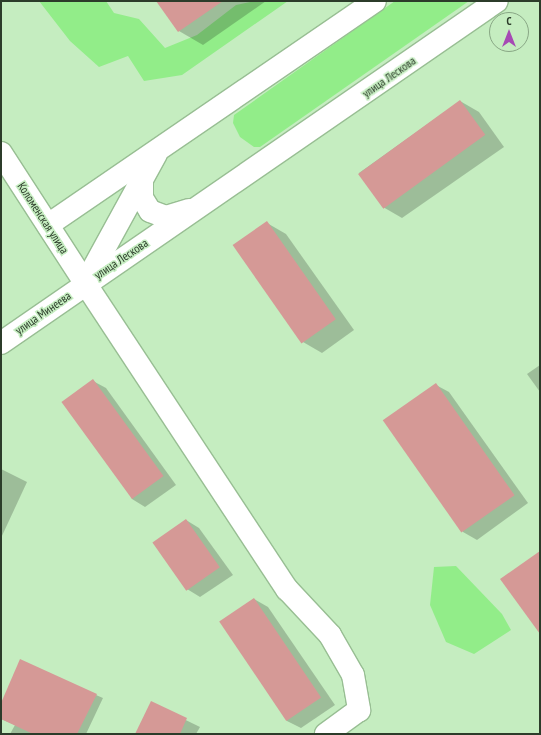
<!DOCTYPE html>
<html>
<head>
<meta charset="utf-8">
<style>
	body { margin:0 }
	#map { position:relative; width:541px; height:735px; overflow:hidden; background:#c5edc0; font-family:"PT Sans Narrow",sans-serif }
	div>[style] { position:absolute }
	.green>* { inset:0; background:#92ed89 }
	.shadow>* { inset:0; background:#0003 }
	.building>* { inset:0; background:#d59996; transform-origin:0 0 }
	.roads { filter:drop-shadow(1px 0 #98be93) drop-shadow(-1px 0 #98be93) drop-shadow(0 1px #98be93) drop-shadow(0 -1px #98be93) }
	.minor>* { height:22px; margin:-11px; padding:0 11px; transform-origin:11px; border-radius:11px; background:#fff }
	.major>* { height:22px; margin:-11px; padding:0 11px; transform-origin:11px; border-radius:11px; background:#fff }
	span { translate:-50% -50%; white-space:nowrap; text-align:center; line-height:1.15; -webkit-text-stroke:3px #c5edc0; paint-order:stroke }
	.street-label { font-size:12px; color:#2c3c2a }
	.frame { position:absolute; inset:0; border:2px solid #2c3c2a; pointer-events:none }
	.north { position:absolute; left:489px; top:12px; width:40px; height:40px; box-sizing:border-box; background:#c5edc0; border:1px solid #88a684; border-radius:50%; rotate:0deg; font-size:11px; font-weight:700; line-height:16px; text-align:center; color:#2c3c2a }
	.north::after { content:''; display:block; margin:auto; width:14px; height:18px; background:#a64ab4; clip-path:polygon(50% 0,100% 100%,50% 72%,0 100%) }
</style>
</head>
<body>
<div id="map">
	<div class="green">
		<div style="clip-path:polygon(39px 1px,106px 1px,114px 13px,139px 19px,165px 48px,197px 35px,236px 5px,255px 1px,288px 1px,182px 75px,144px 81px,128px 56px,99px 67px,70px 41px)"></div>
		<div style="clip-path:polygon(395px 1px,469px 1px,260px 147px,254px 147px,240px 137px,233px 123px,234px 115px)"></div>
		<div style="clip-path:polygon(456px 566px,502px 614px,511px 630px,474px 654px,446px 642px,430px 605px,434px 567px)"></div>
	</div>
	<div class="shadow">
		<div style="clip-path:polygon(158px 1px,266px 1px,203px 45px,179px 31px)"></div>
		<div style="clip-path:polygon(460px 101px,479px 112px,504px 147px,402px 218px,383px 207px,359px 173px)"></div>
		<div style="clip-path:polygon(267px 223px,286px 234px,354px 330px,322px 353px,303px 342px)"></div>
		<div style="clip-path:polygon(540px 365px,540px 392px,527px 374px)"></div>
		<div style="clip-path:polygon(93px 381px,106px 388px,176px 485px,145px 507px,132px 499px)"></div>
		<div style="clip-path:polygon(436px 385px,449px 392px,528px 503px,477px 540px,463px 532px)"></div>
		<div style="clip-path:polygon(1px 469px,27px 482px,1px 538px)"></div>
		<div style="clip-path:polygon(186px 520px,199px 528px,233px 575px,200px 597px,187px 589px,154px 543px)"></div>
		<div style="clip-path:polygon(254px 599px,268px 607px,335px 705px,301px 728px,287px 721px)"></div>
		<div style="clip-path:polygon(96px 695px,103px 698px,86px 734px,10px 734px,15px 725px,1px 719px,1px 705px)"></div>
		<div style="clip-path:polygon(151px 703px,200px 727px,196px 734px,136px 734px)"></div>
	</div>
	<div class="building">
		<div style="clip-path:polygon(156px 1px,223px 1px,178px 32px)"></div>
		<div style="left:460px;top:100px;width:43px;height:126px;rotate:54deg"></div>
		<div style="left:267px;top:221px;width:120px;height:42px;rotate:55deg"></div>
		<div style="left:93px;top:379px;width:120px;height:39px;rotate:54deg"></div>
		<div style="left:436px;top:383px;width:137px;height:65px;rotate:55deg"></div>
		<div style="left:186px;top:519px;width:59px;height:41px;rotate:55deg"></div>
		<div style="clip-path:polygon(540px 551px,540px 634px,500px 579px)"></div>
		<div style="left:254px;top:598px;width:120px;height:42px;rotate:56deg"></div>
		<div style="clip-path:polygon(20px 659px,97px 694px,77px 734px,33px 734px,1px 719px,1px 703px)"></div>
		<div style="clip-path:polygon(151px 701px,187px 718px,180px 734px,135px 734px)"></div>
	</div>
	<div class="roads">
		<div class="minor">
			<div style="left:85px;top:283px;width:367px;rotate:56.6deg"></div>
			<div style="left:287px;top:589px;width:63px;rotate:46.9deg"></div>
			<div style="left:330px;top:635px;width:46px;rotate:60.1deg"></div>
			<div style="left:353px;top:675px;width:36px;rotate:80deg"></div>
			<div style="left:359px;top:710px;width:41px;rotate:144deg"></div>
		</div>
		<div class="major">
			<div style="left:1px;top:153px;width:155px;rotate:57.1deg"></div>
			<div style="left:142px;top:180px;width:18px;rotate:90deg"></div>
			<div style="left:142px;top:198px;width:15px;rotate:58deg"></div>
			<div style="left:150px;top:211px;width:17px;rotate:21deg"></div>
			<div style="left:166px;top:217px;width:24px;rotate:-17deg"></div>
			<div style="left:48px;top:225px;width:396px;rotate:-34.4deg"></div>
			<div style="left:87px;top:280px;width:144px;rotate:-61.3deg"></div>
			<div style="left:1px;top:343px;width:602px;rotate:-34.59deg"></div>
		</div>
	</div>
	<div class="street-label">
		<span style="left:389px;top:77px;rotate:-35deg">улица Лескова</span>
		<span style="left:43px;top:218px;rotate:57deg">Коломенская улица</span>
		<span style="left:121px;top:259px;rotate:-34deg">улица Лескова</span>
		<span style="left:43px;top:313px;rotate:-35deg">улица Минеева</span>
	</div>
	<div class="frame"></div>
	<div class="north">С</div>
</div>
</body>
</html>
